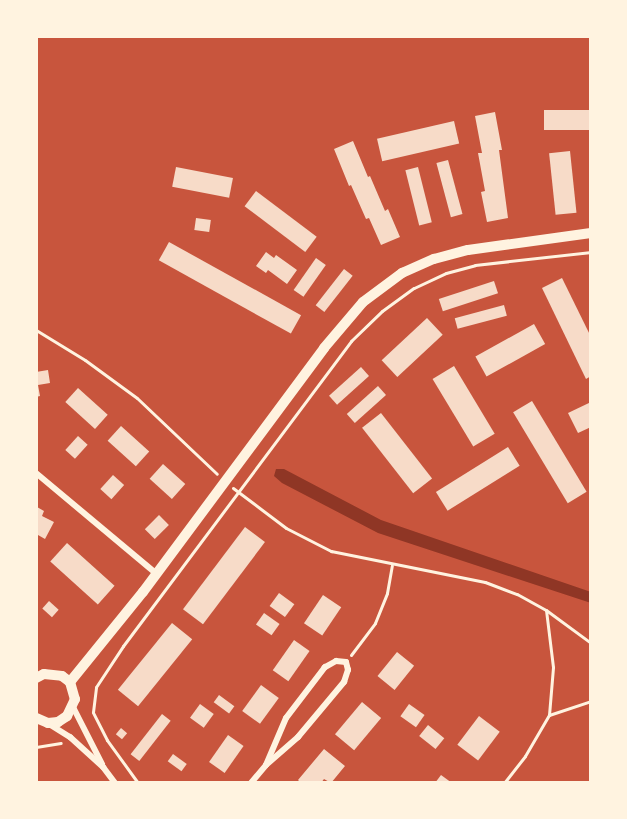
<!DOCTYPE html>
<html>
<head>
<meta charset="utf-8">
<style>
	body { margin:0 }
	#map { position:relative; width:627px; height:819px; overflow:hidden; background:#c8553d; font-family:"Archivo Narrow",sans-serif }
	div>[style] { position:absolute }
	.water>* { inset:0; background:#8f3625 }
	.building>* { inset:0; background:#f7dbc8; transform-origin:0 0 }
	.path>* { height:3px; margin:-1.5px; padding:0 1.5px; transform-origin:1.5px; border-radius:1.5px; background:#fff3e0 }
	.minor>* { height:6px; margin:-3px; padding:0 3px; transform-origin:3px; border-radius:3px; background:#fff3e0 }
	.tertiary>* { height:10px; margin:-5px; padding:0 5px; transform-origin:5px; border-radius:5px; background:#fff3e0 }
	span { translate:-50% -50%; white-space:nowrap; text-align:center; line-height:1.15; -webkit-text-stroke:6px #fff3e0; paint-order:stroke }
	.frame { position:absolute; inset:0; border:38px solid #fff3e0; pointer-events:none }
</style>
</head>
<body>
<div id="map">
	<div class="water">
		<div style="clip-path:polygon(276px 469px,284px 469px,381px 520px,591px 592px,591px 603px,378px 533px,282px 483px,274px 476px)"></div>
	</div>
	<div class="building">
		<div style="left:591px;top:110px;width:20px;height:47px;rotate:90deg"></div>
		<div style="clip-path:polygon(495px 112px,502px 150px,499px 150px,508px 218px,487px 222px,481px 192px,485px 191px,478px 153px,482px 153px,475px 116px)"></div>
		<div style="left:454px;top:121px;width:23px;height:79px;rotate:77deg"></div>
		<div style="clip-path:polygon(353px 141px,368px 177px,370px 176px,385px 211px,388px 209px,400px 237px,381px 245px,369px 218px,366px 219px,351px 185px,349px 186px,334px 149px)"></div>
		<div style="left:570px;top:151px;width:62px;height:21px;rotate:84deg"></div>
		<div style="left:448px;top:160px;width:56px;height:12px;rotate:75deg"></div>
		<div style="left:176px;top:167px;width:58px;height:20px;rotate:11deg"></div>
		<div style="left:418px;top:167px;width:57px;height:13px;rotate:76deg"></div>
		<div style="left:256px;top:191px;width:76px;height:19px;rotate:37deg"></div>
		<div style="left:196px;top:218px;width:15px;height:12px;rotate:8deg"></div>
		<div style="left:169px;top:242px;width:151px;height:21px;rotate:29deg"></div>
		<div style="clip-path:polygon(266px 252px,274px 258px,276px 255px,297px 270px,287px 284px,268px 270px,266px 273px,256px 266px)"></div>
		<div style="left:316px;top:258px;width:12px;height:39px;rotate:35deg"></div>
		<div style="left:344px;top:269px;width:11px;height:46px;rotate:38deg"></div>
		<div style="clip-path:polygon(562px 278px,591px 337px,591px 376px,586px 379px,542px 288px)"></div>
		<div style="left:494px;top:281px;width:13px;height:58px;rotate:72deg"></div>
		<div style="left:504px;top:305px;width:11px;height:51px;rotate:75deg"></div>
		<div style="left:427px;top:318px;width:23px;height:62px;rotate:47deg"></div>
		<div style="left:534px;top:324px;width:23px;height:67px;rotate:61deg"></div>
		<div style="left:454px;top:366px;width:79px;height:25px;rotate:59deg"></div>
		<div style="left:361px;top:367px;width:12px;height:43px;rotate:48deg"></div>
		<div style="clip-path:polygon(48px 370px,50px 383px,38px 385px,40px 396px,36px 397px,36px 372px)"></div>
		<div style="left:378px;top:386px;width:12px;height:42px;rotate:48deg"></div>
		<div style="left:78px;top:388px;width:40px;height:19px;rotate:42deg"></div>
		<div style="left:532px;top:401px;width:106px;height:22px;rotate:59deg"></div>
		<div style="clip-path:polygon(591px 402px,591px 427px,578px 433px,568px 413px)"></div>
		<div style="left:381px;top:413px;width:83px;height:24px;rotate:52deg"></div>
		<div style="left:121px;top:426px;width:38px;height:20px;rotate:42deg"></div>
		<div style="left:78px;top:436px;width:13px;height:19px;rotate:42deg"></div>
		<div style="left:508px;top:447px;width:22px;height:85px;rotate:58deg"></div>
		<div style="left:163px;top:464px;width:30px;height:20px;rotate:42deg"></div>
		<div style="left:113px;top:475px;width:15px;height:19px;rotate:42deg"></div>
		<div style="clip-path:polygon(37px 507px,44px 511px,42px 516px,54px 522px,45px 539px,38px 535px,36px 538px)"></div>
		<div style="left:159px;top:515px;width:14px;height:20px;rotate:45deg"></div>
		<div style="left:245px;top:527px;width:25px;height:103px;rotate:37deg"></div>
		<div style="left:67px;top:543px;width:64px;height:25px;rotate:42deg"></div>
		<div style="left:279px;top:593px;width:19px;height:16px;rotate:36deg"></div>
		<div style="left:323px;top:595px;width:22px;height:34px;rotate:34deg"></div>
		<div style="left:49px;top:601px;width:13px;height:10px;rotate:42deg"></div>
		<div style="left:264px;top:613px;width:19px;height:14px;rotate:35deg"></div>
		<div style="left:172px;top:623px;width:26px;height:86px;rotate:39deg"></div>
		<div style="left:294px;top:640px;width:19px;height:37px;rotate:35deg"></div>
		<div style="left:397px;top:652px;width:22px;height:31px;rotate:39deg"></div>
		<div style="left:261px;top:685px;width:22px;height:32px;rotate:36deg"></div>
		<div style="left:219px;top:695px;width:19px;height:9px;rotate:36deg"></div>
		<div style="left:362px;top:702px;width:25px;height:42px;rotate:40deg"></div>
		<div style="left:200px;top:704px;width:17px;height:17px;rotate:36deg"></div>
		<div style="left:409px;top:704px;width:19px;height:15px;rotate:35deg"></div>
		<div style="left:162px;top:714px;width:11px;height:51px;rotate:38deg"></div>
		<div style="left:479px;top:716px;width:26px;height:36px;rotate:37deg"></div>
		<div style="left:428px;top:725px;width:21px;height:14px;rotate:39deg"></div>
		<div style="left:121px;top:728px;width:8px;height:8px;rotate:40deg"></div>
		<div style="left:228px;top:735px;width:19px;height:33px;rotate:35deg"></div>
		<div style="clip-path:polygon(324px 749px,345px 766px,331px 783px,324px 779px,321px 783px,301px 783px,298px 780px)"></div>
		<div style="left:173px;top:754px;width:17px;height:9px;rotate:36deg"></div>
		<div style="clip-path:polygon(441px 775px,452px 783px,435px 783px)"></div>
	</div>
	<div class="path">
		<div style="left:36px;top:330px;width:57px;rotate:31.5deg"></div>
		<div style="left:85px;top:360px;width:64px;rotate:36.2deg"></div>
		<div style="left:137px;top:398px;width:110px;rotate:43.5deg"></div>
		<div style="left:233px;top:488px;width:66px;rotate:37deg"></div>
		<div style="left:286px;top:528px;width:51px;rotate:27.1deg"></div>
		<div style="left:331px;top:551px;width:157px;rotate:11.4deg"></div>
		<div style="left:485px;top:582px;width:34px;rotate:21deg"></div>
		<div style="left:517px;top:594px;width:33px;rotate:29deg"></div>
		<div style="left:546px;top:610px;width:56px;rotate:36.3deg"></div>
		<div style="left:351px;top:655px;width:40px;rotate:-53deg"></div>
		<div style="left:375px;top:623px;width:32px;rotate:-68deg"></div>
		<div style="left:387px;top:593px;width:28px;rotate:-80deg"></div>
		<div style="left:549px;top:715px;width:44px;rotate:-18.4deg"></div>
		<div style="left:36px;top:747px;width:25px;rotate:-9deg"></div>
		<div style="left:138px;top:783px;width:53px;rotate:-125.8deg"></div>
		<div style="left:107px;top:740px;width:31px;rotate:-117deg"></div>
		<div style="left:93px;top:712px;width:25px;rotate:-83deg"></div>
		<div style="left:96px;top:687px;width:49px;rotate:-56.6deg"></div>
		<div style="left:123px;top:646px;width:381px;rotate:-53.2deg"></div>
		<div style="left:351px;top:341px;width:43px;rotate:-44.1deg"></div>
		<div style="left:382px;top:311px;width:39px;rotate:-36deg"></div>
		<div style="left:414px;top:288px;width:35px;rotate:-25deg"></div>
		<div style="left:446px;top:273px;width:30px;rotate:-15deg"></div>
		<div style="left:475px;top:265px;width:117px;rotate:-6.4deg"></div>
		<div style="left:504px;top:783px;width:34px;rotate:-52deg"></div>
		<div style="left:525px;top:756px;width:48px;rotate:-59.7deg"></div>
		<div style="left:549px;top:715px;width:48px;rotate:-85.2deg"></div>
		<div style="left:553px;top:667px;width:57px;rotate:-97deg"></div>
	</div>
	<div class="minor">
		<div style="left:36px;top:473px;width:158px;rotate:39.9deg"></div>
		<div style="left:73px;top:707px;width:64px;rotate:63deg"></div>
		<div style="left:49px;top:724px;width:25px;rotate:32deg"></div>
		<div style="left:70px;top:737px;width:45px;rotate:42.3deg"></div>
		<div style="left:103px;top:767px;width:20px;rotate:53deg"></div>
		<div style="left:251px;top:783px;width:23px;rotate:-50deg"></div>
		<div style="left:266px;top:765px;width:43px;rotate:-41.2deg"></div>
		<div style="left:298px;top:737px;width:72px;rotate:-50.1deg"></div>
		<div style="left:344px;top:682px;width:13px;rotate:-72deg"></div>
		<div style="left:348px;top:670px;width:8px;rotate:-104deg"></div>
		<div style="left:346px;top:662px;width:10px;rotate:-174deg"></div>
		<div style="left:336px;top:661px;width:13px;rotate:151deg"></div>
		<div style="left:325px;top:667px;width:64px;rotate:127.4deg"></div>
		<div style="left:286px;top:718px;width:51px;rotate:113.1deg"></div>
	</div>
	<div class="tertiary">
		<div style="left:36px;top:678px;width:9px;rotate:-27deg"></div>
		<div style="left:44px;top:674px;width:18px;rotate:6deg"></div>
		<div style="left:62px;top:676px;width:10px;rotate:37deg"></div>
		<div style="left:70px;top:682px;width:18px;rotate:74deg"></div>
		<div style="left:75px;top:699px;width:19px;rotate:115deg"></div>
		<div style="left:67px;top:716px;width:11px;rotate:146deg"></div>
		<div style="left:58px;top:722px;width:10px;rotate:174deg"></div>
		<div style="left:48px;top:723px;width:13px;rotate:-157deg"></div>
		<div style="left:70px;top:682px;width:116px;rotate:-51deg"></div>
		<div style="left:143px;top:592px;width:304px;rotate:-53.4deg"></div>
		<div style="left:324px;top:348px;width:60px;rotate:-49.7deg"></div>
		<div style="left:363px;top:302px;width:49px;rotate:-36.6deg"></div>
		<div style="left:402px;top:273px;width:35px;rotate:-24deg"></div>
		<div style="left:434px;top:259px;width:35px;rotate:-15deg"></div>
		<div style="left:468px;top:250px;width:124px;rotate:-7.9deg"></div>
	</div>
	<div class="frame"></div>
</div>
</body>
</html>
